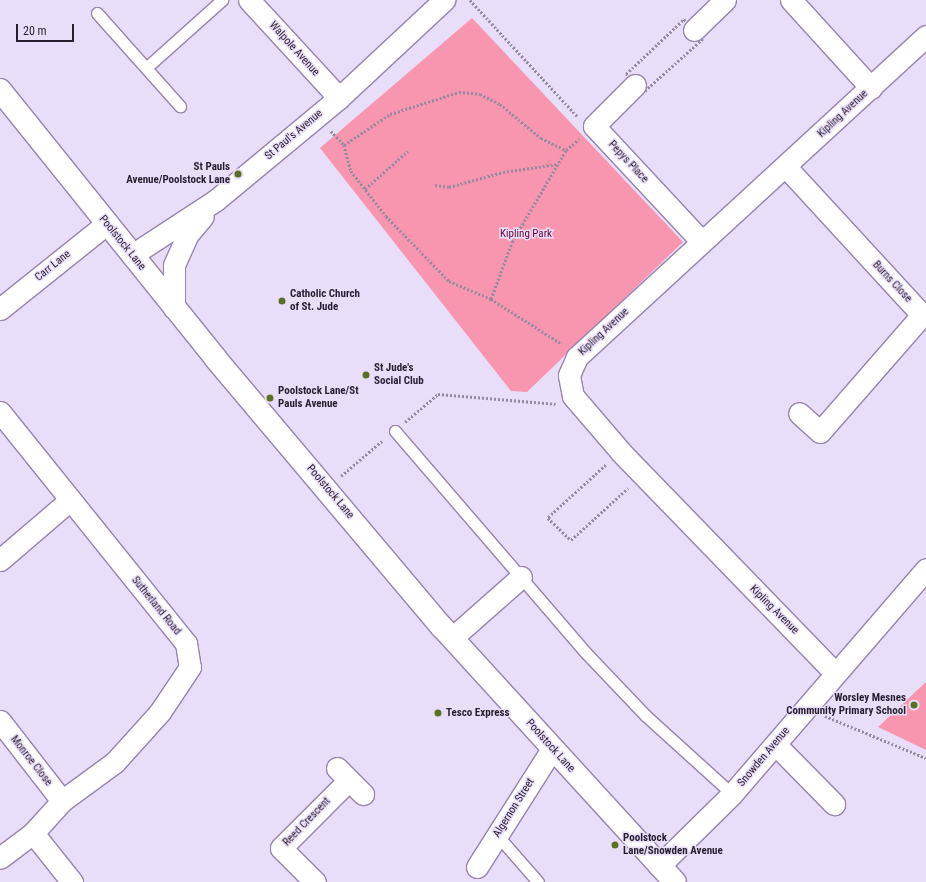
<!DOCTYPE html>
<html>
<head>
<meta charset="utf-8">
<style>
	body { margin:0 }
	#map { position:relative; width:926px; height:882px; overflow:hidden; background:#e9def9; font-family:"Roboto Condensed",sans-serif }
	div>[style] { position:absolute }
	.green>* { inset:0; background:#f996af }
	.path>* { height:2.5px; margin-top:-1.25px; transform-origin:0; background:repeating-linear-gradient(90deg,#938aa0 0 2px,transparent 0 4px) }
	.roads { filter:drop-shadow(1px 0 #9684ae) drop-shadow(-1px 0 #9684ae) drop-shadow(0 1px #9684ae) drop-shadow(0 -1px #9684ae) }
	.service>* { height:11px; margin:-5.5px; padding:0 5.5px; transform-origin:5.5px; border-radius:5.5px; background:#fff }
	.minor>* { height:21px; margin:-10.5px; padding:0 10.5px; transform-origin:10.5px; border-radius:10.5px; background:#fff }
	.secondary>* { height:22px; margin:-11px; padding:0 11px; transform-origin:11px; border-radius:11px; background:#fff }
	.dots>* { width:11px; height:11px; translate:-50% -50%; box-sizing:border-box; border:2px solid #e9def9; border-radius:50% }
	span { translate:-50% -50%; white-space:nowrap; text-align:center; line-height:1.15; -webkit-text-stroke:3px #e9def9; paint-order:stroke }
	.street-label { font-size:11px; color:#261f2f }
	.poi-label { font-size:11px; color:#261f2f; font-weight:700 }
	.right { translate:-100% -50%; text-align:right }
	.left { translate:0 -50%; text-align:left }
	.park-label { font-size:11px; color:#68032f }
	.scale { position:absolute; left:16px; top:24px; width:58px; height:18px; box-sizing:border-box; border:2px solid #261f2f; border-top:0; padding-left:5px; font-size:12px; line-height:14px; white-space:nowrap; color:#261f2f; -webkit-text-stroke:3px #e9def9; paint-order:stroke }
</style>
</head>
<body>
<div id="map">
	<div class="green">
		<div style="clip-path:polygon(472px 18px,683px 242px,527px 392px,511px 391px,320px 148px)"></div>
		<div style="clip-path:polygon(926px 682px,926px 750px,878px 727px)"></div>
	</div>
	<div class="path">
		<div style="left:470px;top:0;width:158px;rotate:47.3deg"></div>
		<div style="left:684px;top:19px;width:28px;rotate:46deg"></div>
		<div style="left:703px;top:39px;width:81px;rotate:138deg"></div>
		<div style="left:643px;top:93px;width:25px;rotate:-132deg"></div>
		<div style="left:626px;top:74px;width:80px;rotate:-43.5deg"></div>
		<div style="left:331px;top:131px;width:19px;rotate:47deg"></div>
		<div style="left:344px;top:145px;width:27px;rotate:75deg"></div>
		<div style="left:351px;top:171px;width:57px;rotate:52.1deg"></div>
		<div style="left:386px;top:216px;width:91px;rotate:45.9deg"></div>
		<div style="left:449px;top:281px;width:46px;rotate:23.2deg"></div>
		<div style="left:491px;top:299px;width:84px;rotate:32.4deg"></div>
		<div style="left:344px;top:145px;width:55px;rotate:-34deg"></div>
		<div style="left:390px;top:114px;width:72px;rotate:-17.7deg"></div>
		<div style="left:459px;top:92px;width:21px;rotate:5deg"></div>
		<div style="left:480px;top:94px;width:22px;rotate:27deg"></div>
		<div style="left:500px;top:104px;width:53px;rotate:39.7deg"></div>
		<div style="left:541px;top:138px;width:28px;rotate:26deg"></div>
		<div style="left:435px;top:185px;width:14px;rotate:8deg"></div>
		<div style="left:449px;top:187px;width:56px;rotate:-15.5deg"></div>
		<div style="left:503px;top:172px;width:56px;rotate:-8.3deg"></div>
		<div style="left:365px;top:189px;width:57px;rotate:-41.5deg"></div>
		<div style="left:491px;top:299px;width:61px;rotate:-69.8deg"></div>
		<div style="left:512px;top:242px;width:107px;rotate:-59.6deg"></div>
		<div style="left:566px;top:150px;width:17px;rotate:-40deg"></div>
		<div style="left:405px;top:422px;width:43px;rotate:-40.3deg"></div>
		<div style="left:438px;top:394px;width:118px;rotate:4.8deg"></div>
		<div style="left:606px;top:465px;width:79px;rotate:137.6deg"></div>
		<div style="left:548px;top:518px;width:32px;rotate:44deg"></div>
		<div style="left:571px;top:540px;width:77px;rotate:-42.4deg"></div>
		<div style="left:341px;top:476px;width:55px;rotate:-40.6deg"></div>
		<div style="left:825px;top:716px;width:109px;rotate:22.6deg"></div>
	</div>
	<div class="roads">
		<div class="service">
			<div style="left:97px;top:13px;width:125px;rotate:48.3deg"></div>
			<div style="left:147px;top:67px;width:101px;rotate:-41.8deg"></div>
			<div style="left:395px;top:431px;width:293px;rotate:49.3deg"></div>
			<div style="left:586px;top:653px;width:86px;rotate:46.4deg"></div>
			<div style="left:645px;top:715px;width:118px;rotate:42.2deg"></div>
			<div style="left:497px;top:835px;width:62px;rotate:48.9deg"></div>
		</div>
		<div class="minor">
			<div style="left:249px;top:0;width:133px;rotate:47.4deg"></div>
			<div style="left:791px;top:0;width:119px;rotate:47.7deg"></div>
			<div style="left:694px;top:30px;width:43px;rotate:-44.1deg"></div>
			<div style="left:635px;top:85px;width:58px;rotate:135deg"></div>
			<div style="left:594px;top:126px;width:158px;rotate:47deg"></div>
			<div style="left:786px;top:167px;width:201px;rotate:47.4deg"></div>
			<div style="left:922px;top:315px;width:155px;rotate:131.1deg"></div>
			<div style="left:820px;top:432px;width:28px;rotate:-138deg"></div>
			<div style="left:132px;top:255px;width:100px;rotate:-33.2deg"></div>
			<div style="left:216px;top:200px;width:160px;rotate:-39.7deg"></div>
			<div style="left:339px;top:98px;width:144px;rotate:-43deg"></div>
			<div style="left:174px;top:308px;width:43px;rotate:-90deg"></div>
			<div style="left:174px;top:265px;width:34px;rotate:-66deg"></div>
			<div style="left:188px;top:234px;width:23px;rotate:-50deg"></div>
			<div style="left:0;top:309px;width:136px;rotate:-38.7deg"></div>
			<div style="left:0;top:412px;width:297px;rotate:51.2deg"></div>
			<div style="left:186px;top:643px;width:24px;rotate:81deg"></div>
			<div style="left:190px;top:667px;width:54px;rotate:123.7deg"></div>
			<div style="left:160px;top:712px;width:67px;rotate:132deg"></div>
			<div style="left:115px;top:762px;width:66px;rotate:143.7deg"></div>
			<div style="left:62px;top:801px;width:43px;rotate:132.2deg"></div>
			<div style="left:33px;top:833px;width:41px;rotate:142.9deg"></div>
			<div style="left:0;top:560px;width:92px;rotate:-40.6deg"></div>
			<div style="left:452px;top:638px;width:92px;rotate:-41.5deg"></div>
			<div style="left:834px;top:672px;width:306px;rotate:-134.1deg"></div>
			<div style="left:621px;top:452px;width:74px;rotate:-130.6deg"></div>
			<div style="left:573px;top:396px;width:21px;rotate:-101deg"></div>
			<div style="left:569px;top:375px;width:20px;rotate:-66deg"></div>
			<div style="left:577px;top:357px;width:474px;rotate:-42.6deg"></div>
			<div style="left:0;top:721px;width:101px;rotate:52.2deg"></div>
			<div style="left:776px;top:745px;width:83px;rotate:45.5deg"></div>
			<div style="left:337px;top:768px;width:37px;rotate:45deg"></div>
			<div style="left:33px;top:833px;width:63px;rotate:51.5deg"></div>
			<div style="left:659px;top:866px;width:103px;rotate:-44.6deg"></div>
			<div style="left:732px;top:794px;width:297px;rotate:-49.2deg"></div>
			<div style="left:477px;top:867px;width:140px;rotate:-57.6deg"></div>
			<div style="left:315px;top:882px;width:48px;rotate:-135deg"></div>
			<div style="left:281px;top:848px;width:96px;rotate:-45deg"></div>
		</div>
		<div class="secondary">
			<div style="left:0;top:90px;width:345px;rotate:51.2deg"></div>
			<div style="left:216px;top:359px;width:351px;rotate:49.9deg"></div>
			<div style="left:442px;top:627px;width:345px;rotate:47.6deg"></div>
		</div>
	</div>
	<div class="dots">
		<div style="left:238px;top:174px;background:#5a7121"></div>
		<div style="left:282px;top:301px;background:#5a7121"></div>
		<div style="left:366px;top:375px;background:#5a7121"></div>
		<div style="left:270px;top:398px;background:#5a7121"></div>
		<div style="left:914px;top:705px;background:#5a7121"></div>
		<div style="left:438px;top:713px;background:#5a7121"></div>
		<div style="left:615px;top:845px;background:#5a7121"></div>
	</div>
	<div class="street-label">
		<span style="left:294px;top:49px;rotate:48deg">Walpole Avenue</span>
		<span style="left:843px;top:114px;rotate:-43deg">Kipling Avenue</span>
		<span style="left:294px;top:135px;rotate:-40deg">St Paul's Avenue</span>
		<span style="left:628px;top:162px;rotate:47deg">Pepys Place</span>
		<span style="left:122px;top:243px;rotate:51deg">Poolstock Lane</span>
		<span style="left:53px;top:266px;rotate:-39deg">Carr Lane</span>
		<span style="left:892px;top:282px;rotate:47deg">Burns Close</span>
		<span style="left:604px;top:332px;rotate:-43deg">Kipling Avenue</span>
		<span style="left:330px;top:492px;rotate:50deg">Poolstock Lane</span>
		<span style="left:156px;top:606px;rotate:51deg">Sutherland Road</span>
		<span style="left:774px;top:610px;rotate:45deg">Kipling Avenue</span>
		<span style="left:550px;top:746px;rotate:48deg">Poolstock Lane</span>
		<span style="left:764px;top:757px;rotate:-50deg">Snowden Avenue</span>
		<span style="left:31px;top:761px;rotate:52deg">Monroe Close</span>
		<span style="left:514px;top:808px;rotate:-58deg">Algernon Street</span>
		<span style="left:307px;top:822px;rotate:-46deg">Reed Crescent</span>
	</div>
	<div class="poi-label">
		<span class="right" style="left:230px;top:174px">St Pauls<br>Avenue/Poolstock Lane</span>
		<span class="left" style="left:290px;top:301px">Catholic Church<br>of St. Jude</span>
		<span class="left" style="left:374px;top:375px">St Jude's<br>Social Club</span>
		<span class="left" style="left:278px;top:398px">Poolstock Lane/St<br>Pauls Avenue</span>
		<span class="right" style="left:906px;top:705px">Worsley Mesnes<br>Community Primary School</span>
		<span class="left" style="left:446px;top:713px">Tesco Express</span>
		<span class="left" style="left:623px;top:845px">Poolstock<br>Lane/Snowden Avenue</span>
	</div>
	<div class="park-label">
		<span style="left:526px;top:234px">Kipling Park</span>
	</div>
	<div class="scale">20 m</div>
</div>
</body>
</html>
